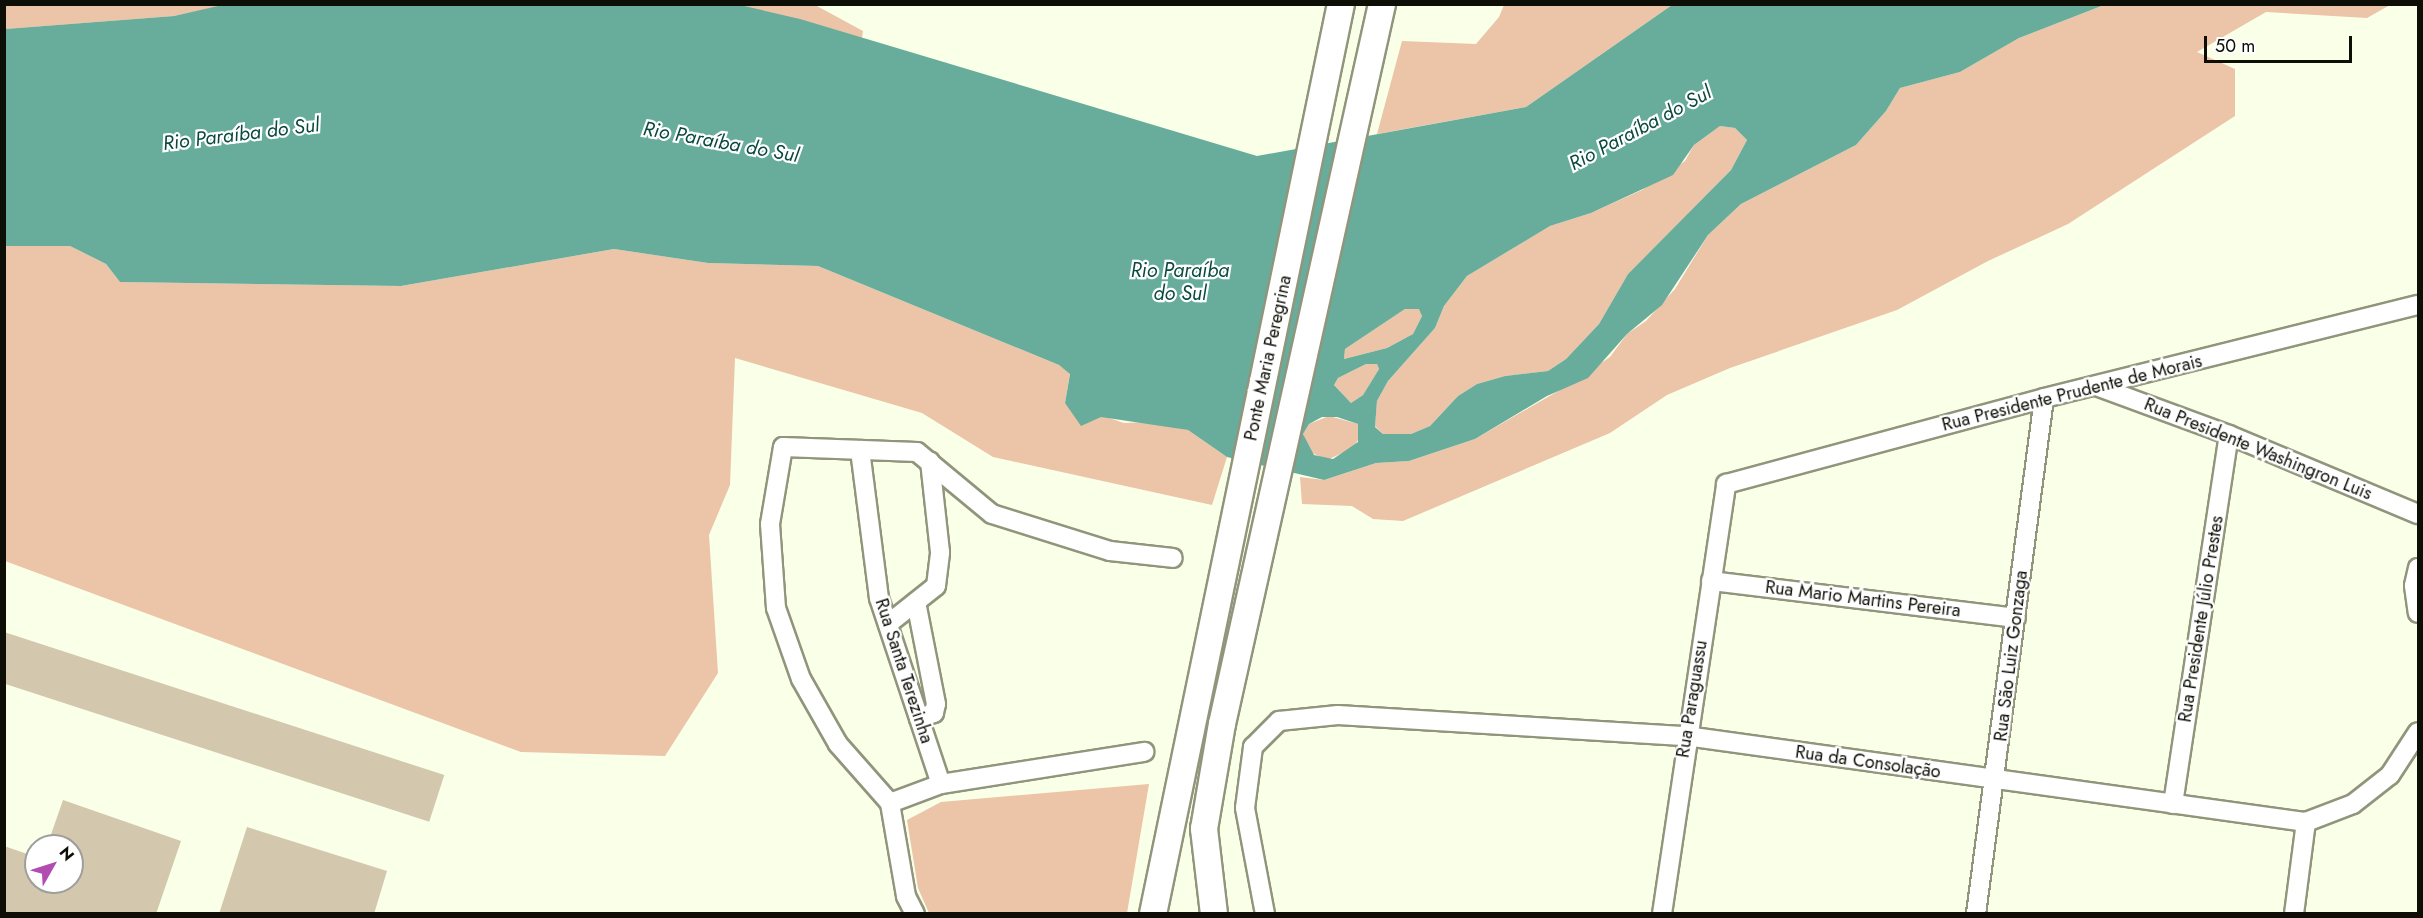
<!DOCTYPE html>
<html>
<head>
<meta charset="utf-8">
<style>
	body { margin:0 }
	#map { position:relative; width:2423px; height:918px; overflow:hidden; background:#faffe8; font-family:Jost,sans-serif }
	div>[style] { position:absolute }
	.green>* { inset:0; background:#ecc4a7 }
	.water>* { inset:0; background:#68ad9c }
	.building>* { inset:0; background:#d3c7ad; transform-origin:0 0 }
	.roads { filter:drop-shadow(2px 0 #90957b) drop-shadow(-2px 0 #90957b) drop-shadow(0 2px #90957b) drop-shadow(0 -2px #90957b) }
	.minor>* { height:18px; margin:-9px; padding:0 9px; transform-origin:9px; border-radius:9px; background:#fff }
	.secondary>* { height:26px; margin:-13px; padding:0 13px; transform-origin:13px; border-radius:13px; background:#fff }
	span { translate:-50% -50%; white-space:nowrap; text-align:center; line-height:1.15; -webkit-text-stroke:4.5px #fff; paint-order:stroke }
	.street-label { font-size:18px; color:#0d0f06 }
	.water-label { font-size:20px; color:#0a493d; font-style:italic }
	.frame { position:absolute; inset:0; border:6px solid #0d0f06; pointer-events:none }
	.north { position:absolute; left:24px; top:834px; width:60px; height:60px; box-sizing:border-box; background:#fff; border:2px solid #9e9f9b; border-radius:50%; rotate:51deg; font-size:16px; font-weight:700; line-height:24px; text-align:center; color:#0d0f06 }
	.north::after { content:''; display:block; margin:auto; width:21px; height:27px; background:#b14cb1; clip-path:polygon(50% 0,100% 100%,50% 72%,0 100%) }
	.scale { position:absolute; left:2204px; top:36px; width:148px; height:27px; box-sizing:border-box; border:3px solid #0d0f06; border-top:0; padding-left:8px; font-size:18px; line-height:21px; white-space:nowrap; color:#0d0f06; -webkit-text-stroke:4px #fff; paint-order:stroke }
</style>
</head>
<body>
<div id="map">
	<div class="green">
		<div style="clip-path:polygon(5px 5px,227px 5px,174px 16px,5px 29px)"></div>
		<div style="clip-path:polygon(740px 5px,815px 5px,863px 31px,862px 38px)"></div>
		<div style="clip-path:polygon(1504px 5px,1672px 5px,1526px 107px,1377px 134px,1402px 41px,1476px 44px,1499px 17px)"></div>
		<div style="clip-path:polygon(2104px 5px,2390px 5px,2367px 18px,2266px 12px,2197px 52px,2235px 69px,2235px 116px,2068px 224px,1988px 261px,1897px 310px,1730px 368px,1667px 395px,1610px 433px,1403px 521px,1373px 519px,1352px 506px,1302px 504px,1300px 477px,1324px 480px,1376px 463px,1409px 461px,1475px 439px,1567px 386px,1610px 357px,1627px 334px,1646px 321px,1675px 289px,1708px 235px,1741px 204px,1856px 145px,1886px 111px,1900px 88px,1960px 72px,2019px 38px)"></div>
		<div style="clip-path:polygon(1720px 126px,1735px 128px,1747px 140px,1731px 170px,1628px 274px,1599px 324px,1566px 359px,1548px 371px,1505px 376px,1477px 384px,1458px 396px,1430px 426px,1411px 434px,1383px 434px,1375px 426px,1377px 401px,1388px 381px,1435px 328px,1444px 306px,1467px 276px,1550px 226px,1591px 213px,1642px 190px,1685px 161px,1694px 145px)"></div>
		<div style="clip-path:polygon(28px 243px,70px 246px,106px 264px,120px 282px,401px 286px,614px 249px,708px 263px,818px 266px,1059px 365px,1070px 373px,1065px 403px,1124px 423px,1147px 422px,1188px 430px,1227px 457px,1212px 505px,993px 457px,922px 413px,735px 358px,730px 485px,709px 535px,718px 673px,665px 756px,521px 752px,5px 561px,5px 246px)"></div>
		<div style="clip-path:polygon(1405px 309px,1420px 309px,1422px 316px,1413px 334px,1387px 348px,1344px 359px,1345px 349px)"></div>
		<div style="clip-path:polygon(1366px 364px,1377px 364px,1379px 369px,1363px 395px,1351px 403px,1334px 385px,1338px 378px)"></div>
		<div style="clip-path:polygon(1329px 416px,1358px 424px,1360px 437px,1353px 448px,1327px 460px,1310px 452px,1303px 434px,1309px 424px)"></div>
		<div style="clip-path:polygon(1149px 784px,1127px 913px,929px 913px,918px 888px,907px 820px,941px 802px)"></div>
	</div>
	<div class="water">
		<div style="clip-path:polygon(evenodd,227px 4px,740px 5px,800px 19px,1257px 156px,1526px 107px,1672px 5px,2104px 5px,2019px 38px,1960px 72px,1900px 88px,1886px 111px,1856px 145px,1741px 204px,1708px 235px,1662px 305px,1627px 334px,1588px 378px,1547px 396px,1475px 439px,1409px 461px,1376px 463px,1324px 480px,1227px 457px,1188px 430px,1101px 417px,1081px 426px,1065px 403px,1070px 374px,1059px 365px,818px 266px,708px 263px,614px 249px,401px 286px,120px 282px,106px 264px,70px 246px,5px 246px,5px 29px,174px 16px,227px 4px,1720px 126px,1735px 128px,1747px 140px,1731px 170px,1628px 274px,1599px 324px,1566px 359px,1548px 371px,1505px 376px,1477px 384px,1458px 396px,1430px 426px,1411px 434px,1383px 434px,1375px 427px,1377px 401px,1388px 381px,1435px 328px,1444px 306px,1467px 276px,1550px 226px,1591px 213px,1673px 175px,1694px 145px,1720px 126px,227px 4px,1405px 309px,1419px 309px,1422px 316px,1413px 334px,1387px 348px,1344px 359px,1345px 349px,1405px 309px,227px 4px,1366px 364px,1377px 364px,1379px 369px,1363px 395px,1351px 403px,1334px 385px,1338px 378px,1366px 364px,227px 4px,1322px 417px,1337px 417px,1358px 424px,1358px 442px,1333px 459px,1314px 455px,1303px 434px,1309px 424px,1322px 417px)"></div>
	</div>
	<div class="building">
		<div style="left:4px;top:632px;width:463px;height:49px;rotate:18deg"></div>
		<div style="clip-path:polygon(63px 800px,181px 841px,156px 914px,4px 914px,4px 846px,36px 857px,36px 882px,72px 882px,72px 846px,47px 846px)"></div>
		<div style="clip-path:polygon(247px 827px,387px 871px,374px 914px,219px 914px)"></div>
	</div>
	<div class="roads">
		<div class="minor">
			<div style="left:2096px;top:386px;width:142px;rotate:20.2deg"></div>
			<div style="left:2229px;top:435px;width:205px;rotate:22.7deg"></div>
			<div style="left:860px;top:450px;width:149px;rotate:82.7deg"></div>
			<div style="left:879px;top:598px;width:196px;rotate:71.6deg"></div>
			<div style="left:2418px;top:568px;width:18px;rotate:103deg"></div>
			<div style="left:2414px;top:586px;width:27px;rotate:82deg"></div>
			<div style="left:1711px;top:581px;width:307px;rotate:6.9deg"></div>
			<div style="left:916px;top:602px;width:104px;rotate:78.9deg"></div>
			<div style="left:936px;top:704px;width:9px;rotate:103deg"></div>
			<div style="left:934px;top:713px;width:16px;rotate:162deg"></div>
			<div style="left:888px;top:624px;width:61px;rotate:-38.4deg"></div>
			<div style="left:936px;top:586px;width:34px;rotate:-83deg"></div>
			<div style="left:940px;top:552px;width:91px;rotate:-96.3deg"></div>
			<div style="left:890px;top:803px;width:54px;rotate:-20.4deg"></div>
			<div style="left:941px;top:784px;width:206px;rotate:-9deg"></div>
			<div style="left:2173px;top:804px;width:373px;rotate:-81.4deg"></div>
			<div style="left:915px;top:914px;width:20px;rotate:-117deg"></div>
			<div style="left:906px;top:896px;width:94px;rotate:-99.8deg"></div>
			<div style="left:890px;top:803px;width:79px;rotate:-131.4deg"></div>
			<div style="left:838px;top:744px;width:75px;rotate:-119.6deg"></div>
			<div style="left:801px;top:679px;width:75px;rotate:-109.4deg"></div>
			<div style="left:776px;top:608px;width:84px;rotate:-94.1deg"></div>
			<div style="left:770px;top:524px;width:78px;rotate:-80.4deg"></div>
			<div style="left:783px;top:447px;width:134px;rotate:2.1deg"></div>
			<div style="left:917px;top:452px;width:97px;rotate:39.6deg"></div>
			<div style="left:992px;top:514px;width:124px;rotate:17.4deg"></div>
			<div style="left:1110px;top:551px;width:63px;rotate:6.3deg"></div>
			<div style="left:1265px;top:914px;width:108px;rotate:-100.7deg"></div>
			<div style="left:1245px;top:808px;width:62px;rotate:-82.5deg"></div>
			<div style="left:1253px;top:747px;width:37px;rotate:-45deg"></div>
			<div style="left:1279px;top:721px;width:59px;rotate:-5.8deg"></div>
			<div style="left:1338px;top:715px;width:349px;rotate:3.5deg"></div>
			<div style="left:1686px;top:736px;width:626px;rotate:7.9deg"></div>
			<div style="left:2306px;top:822px;width:50px;rotate:-21deg"></div>
			<div style="left:2353px;top:804px;width:47px;rotate:-38.1deg"></div>
			<div style="left:2390px;top:775px;width:51px;rotate:-56.9deg"></div>
			<div style="left:1662px;top:914px;width:435px;rotate:-81.5deg"></div>
			<div style="left:1726px;top:484px;width:329px;rotate:-15.1deg"></div>
			<div style="left:2044px;top:398px;width:385px;rotate:-14deg"></div>
			<div style="left:1976px;top:914px;width:520px;rotate:-82.49deg"></div>
			<div style="left:2294px;top:914px;width:93px;rotate:-82.6deg"></div>
		</div>
		<div class="secondary">
			<div style="left:1153px;top:914px;width:929px;rotate:-78.33deg"></div>
			<div style="left:1214px;top:914px;width:86px;rotate:-96.7deg"></div>
			<div style="left:1204px;top:829px;width:107px;rotate:-80.3deg"></div>
			<div style="left:1222px;top:724px;width:738px;rotate:-77.47deg"></div>
		</div>
	</div>
	<div class="street-label">
		<span style="left:1268px;top:358px;rotate:-78deg">Ponte Maria Peregrina</span>
		<span style="left:2072px;top:393px;rotate:-14deg">Rua Presidente Prudente de Morais</span>
		<span style="left:2258px;top:449px;rotate:22deg">Rua Presidente Washingron Luis</span>
		<span style="left:1863px;top:599px;rotate:7deg">Rua Mario Martins Pereira</span>
		<span style="left:2201px;top:619px;rotate:-81deg">Rua Presidente Júlio Prestes</span>
		<span style="left:2011px;top:656px;rotate:-83deg">Rua São Luiz Gonzaga</span>
		<span style="left:904px;top:671px;rotate:72deg">Rua Santa Terezinha</span>
		<span style="left:1692px;top:699px;rotate:-81deg">Rua Paraguassu</span>
		<span style="left:1868px;top:762px;rotate:8deg">Rua da Consolação</span>
	</div>
	<div class="water-label">
		<span style="left:1640px;top:128px;rotate:-28deg">Rio Paraíba do Sul</span>
		<span style="left:241px;top:134px;rotate:-7deg">Rio Paraíba do Sul</span>
		<span style="left:721px;top:142px;rotate:10deg">Rio Paraíba do Sul</span>
		<span style="left:1180px;top:282px">Rio Paraíba<br>do Sul</span>
	</div>
	<div class="frame"></div>
	<div class="north">N</div>
	<div class="scale">50 m</div>
</div>
</body>
</html>
